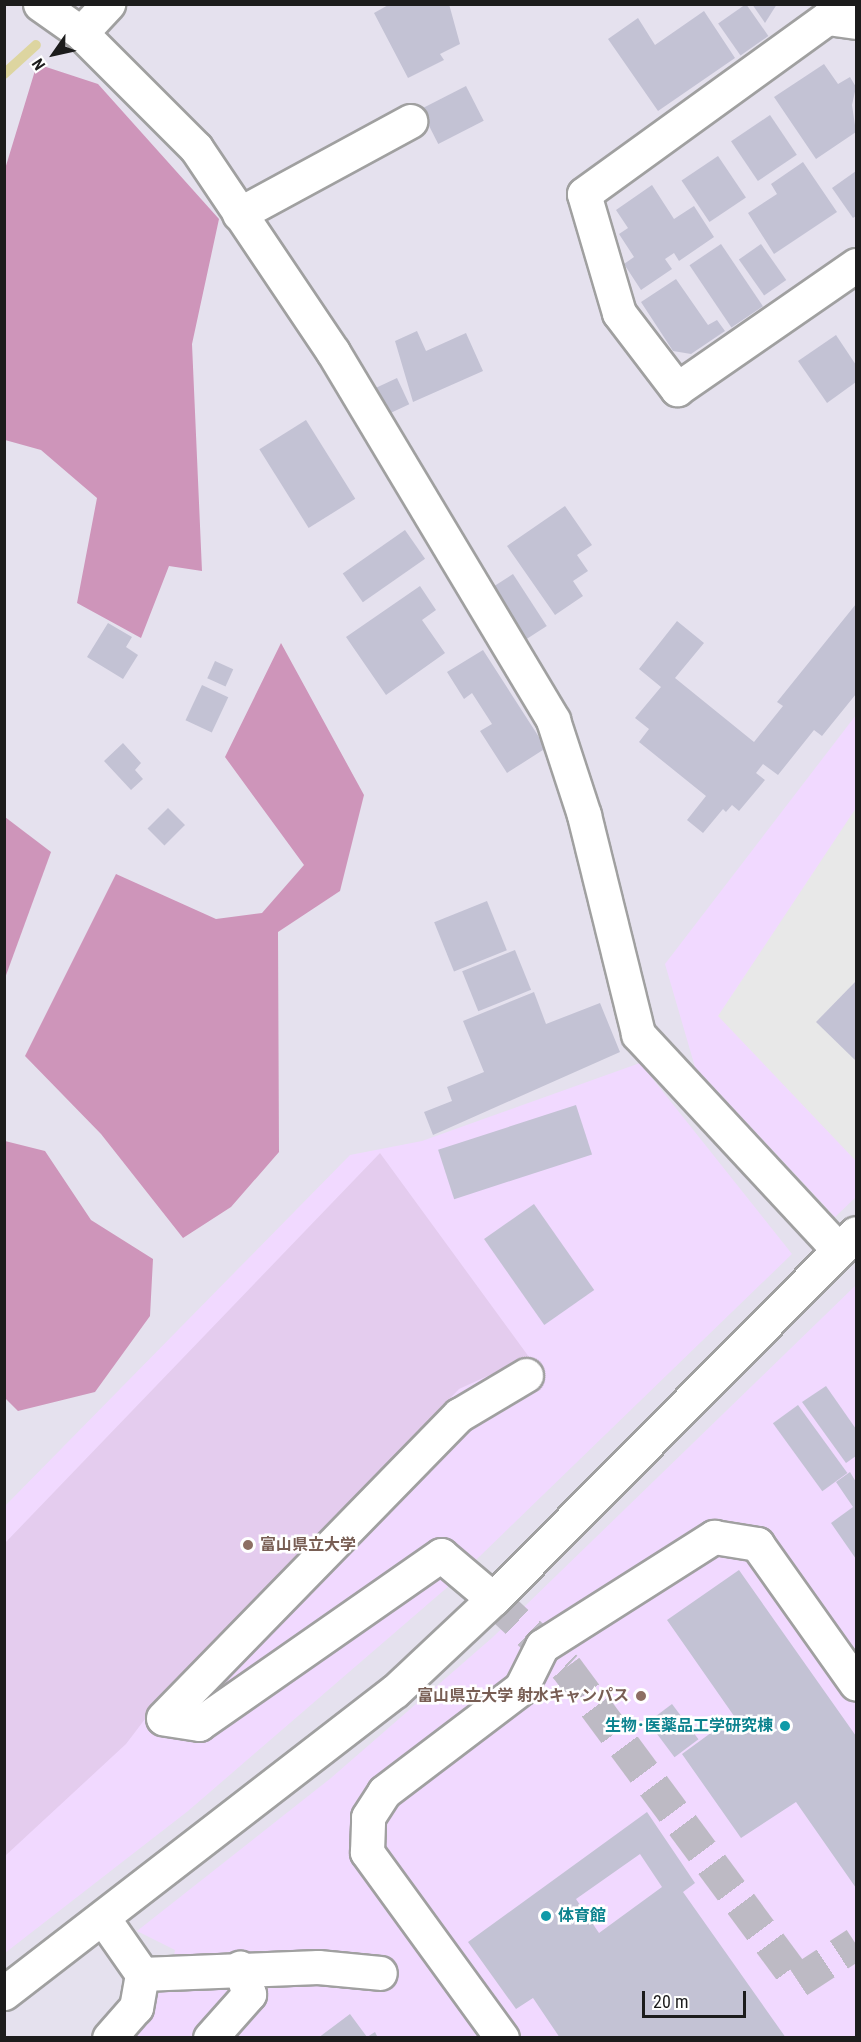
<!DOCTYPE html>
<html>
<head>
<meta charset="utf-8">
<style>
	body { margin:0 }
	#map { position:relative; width:861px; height:2042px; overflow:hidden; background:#e5e1ee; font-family:"Roboto Condensed","Noto Sans JP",sans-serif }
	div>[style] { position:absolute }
	.education>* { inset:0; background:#f1d9ff }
	.farmland>* { inset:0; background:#e4ccee }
	.forest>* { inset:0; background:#ce95ba }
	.parking>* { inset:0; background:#e8e8e8 }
	.stream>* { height:10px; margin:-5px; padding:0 5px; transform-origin:5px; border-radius:5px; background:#ddd5a0 }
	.building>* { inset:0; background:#c3c2d4; transform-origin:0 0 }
	.minor-tunnel>* { height:33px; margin-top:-16.5px; transform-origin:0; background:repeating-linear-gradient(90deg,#bdbac4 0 33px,transparent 0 49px) }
	.roads { filter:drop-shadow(2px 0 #a0a0a0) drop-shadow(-2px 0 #a0a0a0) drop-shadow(0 2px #a0a0a0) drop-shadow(0 -2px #a0a0a0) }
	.minor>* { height:33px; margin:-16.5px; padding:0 16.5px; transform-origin:16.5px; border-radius:16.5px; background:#fff }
	.dots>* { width:16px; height:16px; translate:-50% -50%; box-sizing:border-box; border:3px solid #fff; border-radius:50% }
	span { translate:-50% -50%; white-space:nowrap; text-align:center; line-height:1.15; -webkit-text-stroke:5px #fff; paint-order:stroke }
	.education-label { font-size:16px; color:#785e54; font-weight:700 }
	.left { translate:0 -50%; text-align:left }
	.right { translate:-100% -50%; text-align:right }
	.culture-label { font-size:16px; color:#0d838f; font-weight:700 }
	.frame { position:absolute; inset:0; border:6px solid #1c1c1c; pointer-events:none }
	.north { position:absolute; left:24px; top:24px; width:60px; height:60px; -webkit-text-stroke:4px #fff; paint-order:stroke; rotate:236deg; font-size:16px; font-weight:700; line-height:24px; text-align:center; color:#1c1c1c }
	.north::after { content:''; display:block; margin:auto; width:21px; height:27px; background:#1c1c1c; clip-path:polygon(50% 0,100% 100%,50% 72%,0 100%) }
	.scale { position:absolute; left:642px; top:1991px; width:104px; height:27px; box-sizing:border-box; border:3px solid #1c1c1c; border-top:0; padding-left:8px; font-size:18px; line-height:21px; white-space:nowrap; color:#1c1c1c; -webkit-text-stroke:4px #fff; paint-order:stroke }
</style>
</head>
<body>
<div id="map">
	<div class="education">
		<div style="clip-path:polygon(856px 715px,856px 1197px,835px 1217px,695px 1067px,665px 964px)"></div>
		<div style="clip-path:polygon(640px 1063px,792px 1254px,450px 1585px,188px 1811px,5px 1953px,5px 1506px,350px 1155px,422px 1141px)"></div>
		<div style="clip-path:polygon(856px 1285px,856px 2037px,120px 2038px,170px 1978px,175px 1950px,137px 1931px,331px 1778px,493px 1637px)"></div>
	</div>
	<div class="farmland">
		<div style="clip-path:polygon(380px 1153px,529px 1357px,459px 1389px,174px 1681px,126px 1744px,5px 1856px,5px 1543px)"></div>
	</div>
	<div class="forest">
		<div style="clip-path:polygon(37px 64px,98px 84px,219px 219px,192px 344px,202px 571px,169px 566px,141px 638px,77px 603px,97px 498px,41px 450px,5px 440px,5px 169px)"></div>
		<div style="clip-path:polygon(281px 643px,364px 795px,340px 891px,278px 932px,279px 1152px,231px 1207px,183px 1238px,101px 1134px,25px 1056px,116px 874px,216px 919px,262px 913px,304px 865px,225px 757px)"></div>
		<div style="clip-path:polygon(5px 817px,51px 852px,5px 978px)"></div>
		<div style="clip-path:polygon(5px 1141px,45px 1151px,91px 1220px,153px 1259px,150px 1316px,95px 1392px,18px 1411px,5px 1398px)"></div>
	</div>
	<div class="parking">
		<div style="clip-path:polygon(856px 808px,856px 1161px,718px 1016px)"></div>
	</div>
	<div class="stream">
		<div style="left:4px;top:74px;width:43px;rotate:-42.2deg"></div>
	</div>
	<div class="building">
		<div style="clip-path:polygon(390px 4px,449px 4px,460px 44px,440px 54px,444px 60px,408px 78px,374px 13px)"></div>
		<div style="left:746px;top:4px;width:39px;height:34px;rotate:55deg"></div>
		<div style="clip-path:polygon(752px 4px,777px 4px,765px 23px)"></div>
		<div style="clip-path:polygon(704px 11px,735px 58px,658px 111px,608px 39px,638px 18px,655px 45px)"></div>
		<div style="clip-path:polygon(824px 64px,838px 84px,850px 77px,856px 87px,852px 105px,856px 132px,816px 159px,774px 97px)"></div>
		<div style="left:466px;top:86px;width:39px;height:51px;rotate:63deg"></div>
		<div style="left:770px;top:115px;width:48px;height:47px;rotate:56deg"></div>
		<div style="left:718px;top:156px;width:50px;height:44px;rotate:56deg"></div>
		<div style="clip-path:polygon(803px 162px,837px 212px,774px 254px,748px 213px,777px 194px,771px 184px)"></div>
		<div style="clip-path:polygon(856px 171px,856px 216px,853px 218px,832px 188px)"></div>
		<div style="clip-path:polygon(652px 185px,674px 219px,694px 206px,714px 237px,679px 261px,674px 253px,665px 259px,672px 269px,641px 290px,624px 264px,634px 257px,619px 234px,628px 228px,616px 210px)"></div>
		<div style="left:721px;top:244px;width:75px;height:38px;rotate:56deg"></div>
		<div style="left:761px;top:244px;width:44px;height:27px;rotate:55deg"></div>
		<div style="clip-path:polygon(676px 279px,708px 325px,717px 320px,725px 331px,691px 354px,673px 351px,641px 302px)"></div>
		<div style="clip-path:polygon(417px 331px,426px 351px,466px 333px,483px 371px,413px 402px,395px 341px)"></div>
		<div style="clip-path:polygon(836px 335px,856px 365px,856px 382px,827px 403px,798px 361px)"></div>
		<div style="left:397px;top:378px;width:29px;height:23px;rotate:65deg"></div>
		<div style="left:306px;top:420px;width:93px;height:55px;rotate:58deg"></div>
		<div style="clip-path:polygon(565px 506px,592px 545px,577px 555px,588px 571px,573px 581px,583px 596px,555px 615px,507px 546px)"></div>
		<div style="left:405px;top:530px;width:35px;height:76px;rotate:55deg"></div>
		<div style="left:513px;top:574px;width:62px;height:25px;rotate:57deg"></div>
		<div style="clip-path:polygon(420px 586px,436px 610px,422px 620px,445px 653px,386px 695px,346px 637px)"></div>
		<div style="clip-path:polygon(856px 604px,856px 694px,822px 736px,814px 730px,778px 775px,763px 764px,756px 773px,765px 780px,739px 811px,732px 805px,726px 812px,723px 809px,703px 833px,687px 820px,706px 796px,639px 742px,649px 729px,635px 718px,661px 687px,639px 669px,677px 621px,704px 643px,675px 678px,754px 742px,783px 706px,777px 702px)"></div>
		<div style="clip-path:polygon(108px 623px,132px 637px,126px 647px,138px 655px,123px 679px,87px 657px)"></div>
		<div style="clip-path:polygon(483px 650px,546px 748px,507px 773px,480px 731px,492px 724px,472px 693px,464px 699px,447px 672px)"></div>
		<div style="left:215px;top:661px;width:20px;height:19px;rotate:24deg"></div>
		<div style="left:202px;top:685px;width:29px;height:39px;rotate:25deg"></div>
		<div style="clip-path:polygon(123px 743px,141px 763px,135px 770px,143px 779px,131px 790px,104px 761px)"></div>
		<div style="left:168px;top:808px;width:24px;height:29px;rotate:45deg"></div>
		<div style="left:487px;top:901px;width:53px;height:57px;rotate:68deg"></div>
		<div style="left:515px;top:950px;width:43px;height:57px;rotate:68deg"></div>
		<div style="clip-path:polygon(856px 981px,856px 1061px,816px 1022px)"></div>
		<div style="clip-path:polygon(534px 992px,546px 1024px,600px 1003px,620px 1052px,433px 1135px,424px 1112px,452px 1101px,447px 1087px,484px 1072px,463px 1021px)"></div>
		<div style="left:576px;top:1105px;width:52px;height:145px;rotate:72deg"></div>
		<div style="left:534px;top:1204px;width:105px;height:61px;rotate:55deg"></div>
		<div style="clip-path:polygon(826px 1386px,856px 1429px,856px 1456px,846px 1463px,802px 1402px)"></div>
		<div style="left:798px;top:1405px;width:84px;height:31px;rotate:54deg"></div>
		<div style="clip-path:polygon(850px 1472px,856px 1482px,856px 1559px,831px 1523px,853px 1507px,836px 1482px)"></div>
		<div style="clip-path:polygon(739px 1570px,856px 1736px,856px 1888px,796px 1802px,741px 1838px,682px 1754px,734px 1716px,667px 1620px)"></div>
		<div style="left:672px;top:1704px;width:44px;height:30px;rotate:53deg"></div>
		<div style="clip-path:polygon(evenodd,647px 1812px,695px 1883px,683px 1892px,786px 2038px,560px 2038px,533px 1998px,516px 2009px,468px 1942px,647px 1812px,640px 1854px,662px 1887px,599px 1933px,576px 1899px,640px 1854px)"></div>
		<div style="clip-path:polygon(350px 2014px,367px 2037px,375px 2032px,378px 2038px,318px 2038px)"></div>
	</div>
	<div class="minor-tunnel">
		<div style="left:493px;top:1599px;width:100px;rotate:43deg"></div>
		<div style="left:566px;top:1667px;width:390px;rotate:53.5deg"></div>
		<div style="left:798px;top:1981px;width:69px;rotate:-33.2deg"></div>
	</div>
	<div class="roads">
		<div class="minor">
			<div style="left:40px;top:4px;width:50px;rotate:35.3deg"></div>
			<div style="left:81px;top:33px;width:163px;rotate:45deg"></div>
			<div style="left:196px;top:148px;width:246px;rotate:56.1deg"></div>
			<div style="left:333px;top:352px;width:429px;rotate:59.1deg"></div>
			<div style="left:553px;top:720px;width:100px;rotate:71.9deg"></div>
			<div style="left:584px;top:815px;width:226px;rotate:76.1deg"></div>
			<div style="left:638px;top:1034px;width:295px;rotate:47.1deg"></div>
			<div style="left:856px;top:22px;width:29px;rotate:-172deg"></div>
			<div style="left:827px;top:18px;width:300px;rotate:144.1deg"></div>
			<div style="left:584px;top:194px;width:124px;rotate:73.6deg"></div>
			<div style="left:619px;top:313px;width:96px;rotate:52.7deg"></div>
			<div style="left:677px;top:389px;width:218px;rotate:-34.7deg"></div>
			<div style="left:81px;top:33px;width:40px;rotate:-47deg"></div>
			<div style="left:239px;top:214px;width:195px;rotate:-28.5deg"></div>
			<div style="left:493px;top:1599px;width:68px;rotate:-139.8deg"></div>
			<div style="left:441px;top:1555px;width:295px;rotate:145.1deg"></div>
			<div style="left:199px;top:1724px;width:36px;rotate:-171deg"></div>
			<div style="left:163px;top:1718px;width:424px;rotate:-45.7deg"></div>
			<div style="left:459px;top:1415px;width:78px;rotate:-30.8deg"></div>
			<div style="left:103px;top:1918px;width:68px;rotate:55.1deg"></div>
			<div style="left:142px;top:1974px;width:34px;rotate:100deg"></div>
			<div style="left:136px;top:2007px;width:41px;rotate:131.1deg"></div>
			<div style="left:142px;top:1974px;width:176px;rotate:-2.3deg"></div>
			<div style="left:318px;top:1967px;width:62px;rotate:5.5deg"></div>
			<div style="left:4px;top:1993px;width:494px;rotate:-37.7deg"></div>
			<div style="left:395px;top:1691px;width:134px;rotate:-43.2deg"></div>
			<div style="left:493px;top:1599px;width:515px;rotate:-45.24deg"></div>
			<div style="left:210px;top:2038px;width:59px;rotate:-48.4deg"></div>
			<div style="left:249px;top:1994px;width:28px;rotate:-109deg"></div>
			<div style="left:502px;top:2038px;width:230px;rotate:-126deg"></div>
			<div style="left:367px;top:1852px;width:35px;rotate:-88deg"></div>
			<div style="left:368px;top:1817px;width:30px;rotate:-57deg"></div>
			<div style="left:384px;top:1792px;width:172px;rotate:-37.2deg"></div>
			<div style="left:521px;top:1688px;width:47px;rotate:-63.4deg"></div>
			<div style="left:542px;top:1646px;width:204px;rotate:-32.4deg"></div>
			<div style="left:714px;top:1537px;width:44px;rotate:9.2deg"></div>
			<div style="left:757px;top:1544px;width:171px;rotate:54.7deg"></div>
		</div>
	</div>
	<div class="dots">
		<div style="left:248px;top:1545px;background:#8d6e63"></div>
		<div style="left:641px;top:1696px;background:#8d6e63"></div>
		<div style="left:785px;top:1726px;background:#0f9aa8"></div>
		<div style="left:546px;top:1916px;background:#0f9aa8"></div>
	</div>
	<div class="education-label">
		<span class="left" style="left:260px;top:1545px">富山県立大学</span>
		<span class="right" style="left:629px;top:1696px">富山県立大学 射水キャンパス</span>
	</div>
	<div class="culture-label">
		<span class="right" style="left:773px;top:1726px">生物･医薬品工学研究棟</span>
		<span class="left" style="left:558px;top:1916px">体育館</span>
	</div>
	<div class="frame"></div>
	<div class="north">N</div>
	<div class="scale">20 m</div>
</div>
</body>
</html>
